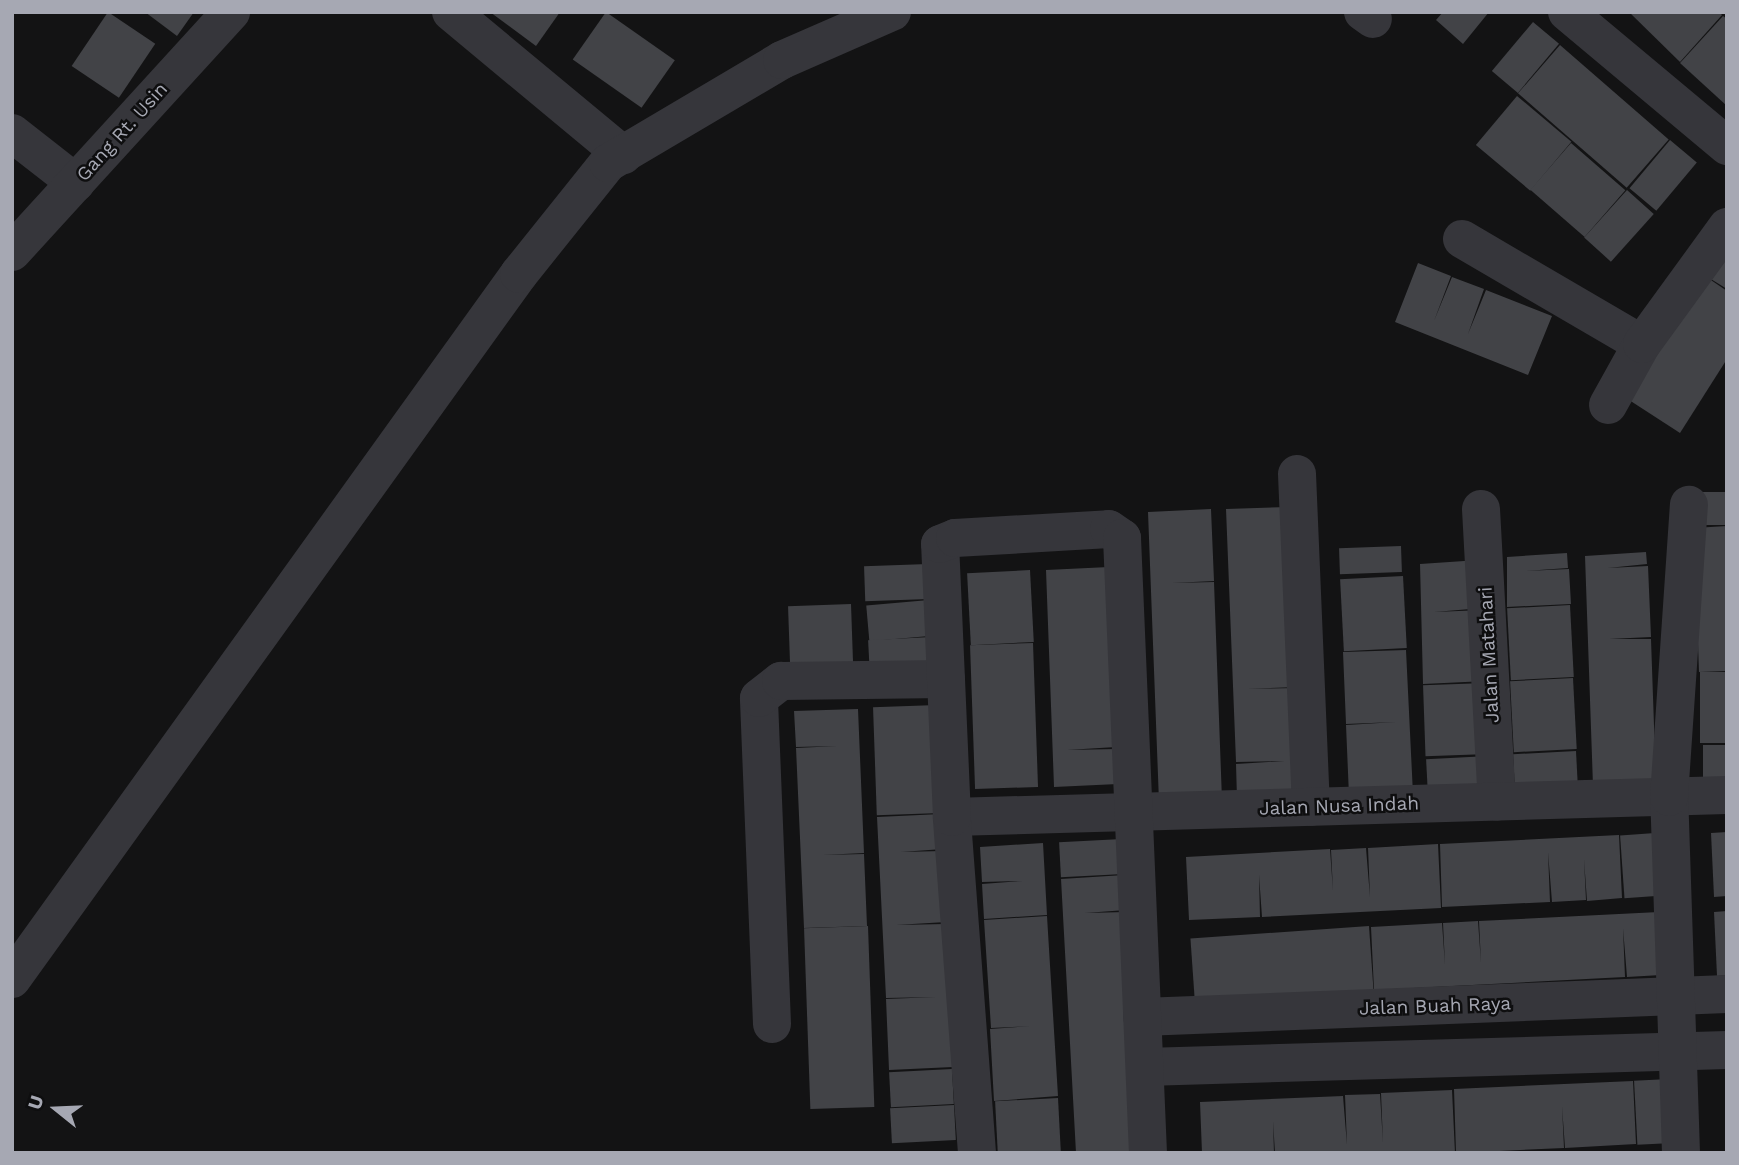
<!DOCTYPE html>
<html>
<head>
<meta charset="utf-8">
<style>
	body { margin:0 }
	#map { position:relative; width:1739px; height:1165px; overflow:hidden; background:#131314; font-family:"Work Sans",sans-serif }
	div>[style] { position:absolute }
	.building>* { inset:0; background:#424347; transform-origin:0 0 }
	.minor>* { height:38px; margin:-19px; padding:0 19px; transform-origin:19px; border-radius:19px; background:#36363b }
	span { translate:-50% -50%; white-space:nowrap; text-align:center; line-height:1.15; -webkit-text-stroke:5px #0e0e0f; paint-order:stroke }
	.street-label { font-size:19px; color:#a6a8b3 }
	.frame { position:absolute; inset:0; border:14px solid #a6a8b3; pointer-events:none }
	.north { position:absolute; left:21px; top:1074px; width:70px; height:70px; -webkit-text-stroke:5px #0e0e0f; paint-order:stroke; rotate:288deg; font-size:19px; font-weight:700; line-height:28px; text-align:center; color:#a6a8b3 }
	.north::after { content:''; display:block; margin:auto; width:24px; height:32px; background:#a6a8b3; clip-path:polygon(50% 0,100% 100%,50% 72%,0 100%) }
</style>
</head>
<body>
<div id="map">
	<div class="building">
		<div style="left:108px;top:12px;width:57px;height:65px;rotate:34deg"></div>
		<div style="clip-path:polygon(145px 12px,194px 12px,177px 36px)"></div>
		<div style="clip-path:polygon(490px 12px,560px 12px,536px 46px)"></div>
		<div style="left:606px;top:12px;width:84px;height:58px;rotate:35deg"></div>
		<div style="clip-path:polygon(1443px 12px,1489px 12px,1463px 44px,1436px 20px)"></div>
		<div style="clip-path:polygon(1629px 12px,1719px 12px,1722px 15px,1680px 62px)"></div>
		<div style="clip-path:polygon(1723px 16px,1727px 19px,1727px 106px,1680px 63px)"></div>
		<div style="left:1533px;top:22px;width:34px;height:64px;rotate:40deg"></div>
		<div style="left:1560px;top:45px;width:144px;height:64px;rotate:41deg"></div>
		<div style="left:1517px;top:96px;width:71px;height:64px;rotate:40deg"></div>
		<div style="left:1670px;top:140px;width:35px;height:63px;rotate:40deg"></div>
		<div style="left:1571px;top:143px;width:72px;height:62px;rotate:41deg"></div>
		<div style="left:1627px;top:190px;width:36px;height:64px;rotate:42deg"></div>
		<div style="clip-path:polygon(1727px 247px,1727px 289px,1706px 276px)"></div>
		<div style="clip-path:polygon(1418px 263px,1451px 276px,1434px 321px,1452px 277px,1484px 289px,1468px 334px,1486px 290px,1552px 316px,1528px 375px,1395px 322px)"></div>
		<div style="clip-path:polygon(1705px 276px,1727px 291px,1727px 359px,1680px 433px,1626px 398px)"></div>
		<div style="left:1727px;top:492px;width:33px;height:32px;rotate:90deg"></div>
		<div style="clip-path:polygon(1289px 507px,1297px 687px,1247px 689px,1297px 688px,1301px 796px,1237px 799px,1236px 764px,1285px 761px,1236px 762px,1226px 509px)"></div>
		<div style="clip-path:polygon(1211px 509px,1214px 581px,1172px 583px,1214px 582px,1222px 800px,1159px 802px,1148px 512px)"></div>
		<div style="clip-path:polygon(1727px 526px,1727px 671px,1699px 672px,1694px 528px)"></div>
		<div style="left:1401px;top:546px;width:26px;height:62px;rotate:88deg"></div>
		<div style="clip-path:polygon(1646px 552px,1647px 564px,1608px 568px,1648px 566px,1651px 637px,1609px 639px,1651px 639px,1656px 783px,1593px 786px,1585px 556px)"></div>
		<div style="clip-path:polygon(1567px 553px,1568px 568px,1525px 571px,1569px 569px,1571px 604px,1507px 607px,1507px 557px)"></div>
		<div style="clip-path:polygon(1479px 560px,1483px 608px,1434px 612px,1483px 610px,1486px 681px,1423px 684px,1420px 564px)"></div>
		<div style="left:928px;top:564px;width:35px;height:64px;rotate:88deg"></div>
		<div style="clip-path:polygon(1109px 567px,1116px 747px,1067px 750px,1117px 749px,1118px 784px,1054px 787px,1046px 570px)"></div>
		<div style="left:1030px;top:570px;width:72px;height:63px;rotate:87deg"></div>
		<div style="left:1403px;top:576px;width:72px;height:63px;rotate:87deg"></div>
		<div style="left:929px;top:600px;width:36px;height:63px;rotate:85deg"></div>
		<div style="left:851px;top:604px;width:72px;height:63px;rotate:88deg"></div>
		<div style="left:1570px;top:605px;width:72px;height:63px;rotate:87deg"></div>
		<div style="left:931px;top:637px;width:35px;height:63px;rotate:87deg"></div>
		<div style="left:1033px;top:643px;width:144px;height:63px;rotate:88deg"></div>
		<div style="clip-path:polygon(1406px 650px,1413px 794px,1349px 796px,1346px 725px,1396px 722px,1346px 724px,1343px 652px)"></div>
		<div style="left:1727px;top:672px;width:71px;height:27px;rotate:90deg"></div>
		<div style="left:1573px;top:678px;width:71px;height:63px;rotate:87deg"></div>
		<div style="left:1486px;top:683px;width:71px;height:63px;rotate:88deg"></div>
		<div style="left:937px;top:705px;width:108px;height:64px;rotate:88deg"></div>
		<div style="clip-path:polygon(858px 709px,864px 853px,823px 855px,864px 854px,867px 926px,804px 928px,796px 748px,837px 746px,796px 747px,794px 711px)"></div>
		<div style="left:1727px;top:745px;width:35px;height:24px;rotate:90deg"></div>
		<div style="left:1576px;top:751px;width:35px;height:63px;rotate:87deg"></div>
		<div style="left:1489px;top:756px;width:35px;height:63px;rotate:87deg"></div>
		<div style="clip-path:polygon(941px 814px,943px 849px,901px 852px,942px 851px,946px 922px,896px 925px,946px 924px,953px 1067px,889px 1070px,886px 999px,936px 997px,886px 998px,877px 817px)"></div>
		<div style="clip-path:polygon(1727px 832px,1727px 896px,1714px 897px,1711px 833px)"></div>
		<div style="left:1655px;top:833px;width:63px;height:35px;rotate:86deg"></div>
		<div style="clip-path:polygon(1619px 835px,1622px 898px,1587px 901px,1584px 859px,1586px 900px,1552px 902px,1548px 852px,1550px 902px,1442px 907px,1440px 844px)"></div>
		<div style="left:1122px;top:839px;width:35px;height:63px;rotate:87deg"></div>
		<div style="clip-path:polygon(1043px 843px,1047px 915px,984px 919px,982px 884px,1023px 881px,982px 882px,980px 847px)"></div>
		<div style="clip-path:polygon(1438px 844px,1441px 908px,1262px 917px,1259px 875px,1260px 917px,1189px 920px,1186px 857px,1330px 849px,1333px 891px,1331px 850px,1366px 848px,1370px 897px,1368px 848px)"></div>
		<div style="clip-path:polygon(1124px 875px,1126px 910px,1085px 913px,1126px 912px,1140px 1153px,1076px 1153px,1061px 879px)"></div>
		<div style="clip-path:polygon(1727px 911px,1727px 975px,1717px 976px,1714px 912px)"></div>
		<div style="clip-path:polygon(1659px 912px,1661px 975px,1627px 977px,1623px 928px,1625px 977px,1374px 990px,1371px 927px,1442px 923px,1445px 965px,1443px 923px,1478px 921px,1481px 963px,1479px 921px)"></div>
		<div style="clip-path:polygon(1047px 916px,1058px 1096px,994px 1101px,990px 1029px,1031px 1026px,991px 1028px,984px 920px)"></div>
		<div style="left:868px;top:926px;width:181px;height:64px;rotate:88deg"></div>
		<div style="left:1369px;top:926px;width:65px;height:179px;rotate:86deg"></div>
		<div style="left:952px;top:1069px;width:35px;height:63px;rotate:87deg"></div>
		<div style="left:1669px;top:1079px;width:64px;height:35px;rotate:87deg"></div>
		<div style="clip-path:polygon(1633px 1081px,1636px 1144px,1565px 1148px,1562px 1106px,1564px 1148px,1456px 1153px,1454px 1089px)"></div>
		<div style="clip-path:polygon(1452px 1090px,1455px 1153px,1275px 1153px,1273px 1121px,1274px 1153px,1202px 1153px,1200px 1102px,1343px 1096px,1347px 1145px,1345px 1095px,1380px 1094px,1383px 1143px,1381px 1093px)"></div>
		<div style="left:1058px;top:1098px;width:55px;height:63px;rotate:87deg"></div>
		<div style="left:954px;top:1105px;width:35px;height:64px;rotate:87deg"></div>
	</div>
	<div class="minor">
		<div style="left:451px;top:12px;width:224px;rotate:39.7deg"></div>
		<div style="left:1363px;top:12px;width:12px;rotate:35deg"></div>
		<div style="left:1567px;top:12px;width:209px;rotate:39.9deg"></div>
		<div style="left:12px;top:133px;width:81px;rotate:38deg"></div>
		<div style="left:1462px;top:239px;width:208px;rotate:30.3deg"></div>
		<div style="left:12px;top:252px;width:325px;rotate:-47.6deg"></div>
		<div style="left:1608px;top:405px;width:70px;rotate:-60.9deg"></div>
		<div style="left:1642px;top:344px;width:145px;rotate:-54deg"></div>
		<div style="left:1297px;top:474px;width:333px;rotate:87.6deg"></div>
		<div style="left:1481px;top:509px;width:293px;rotate:86.9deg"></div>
		<div style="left:952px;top:817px;width:775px;rotate:-1.63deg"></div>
		<div style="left:12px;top:979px;width:868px;rotate:-54.28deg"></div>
		<div style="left:519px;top:274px;width:142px;rotate:-51.3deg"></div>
		<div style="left:608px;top:163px;width:202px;rotate:-30.6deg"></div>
		<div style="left:782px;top:60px;width:120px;rotate:-23.6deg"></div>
		<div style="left:1142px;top:1017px;width:585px;rotate:-2.25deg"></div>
		<div style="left:772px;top:1024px;width:326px;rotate:-92.3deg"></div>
		<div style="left:759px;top:698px;width:28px;rotate:-38deg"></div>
		<div style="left:781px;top:681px;width:165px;rotate:-0.7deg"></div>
		<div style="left:1145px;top:1067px;width:582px;rotate:-1.67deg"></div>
		<div style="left:977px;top:1153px;width:337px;rotate:-94.3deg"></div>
		<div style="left:952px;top:817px;width:273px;rotate:-92.5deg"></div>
		<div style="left:940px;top:544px;width:16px;rotate:-22deg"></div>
		<div style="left:955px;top:538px;width:154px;rotate:-3.3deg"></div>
		<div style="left:1109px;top:529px;width:16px;rotate:35deg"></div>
		<div style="left:1122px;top:538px;width:616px;rotate:87.58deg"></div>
		<div style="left:1681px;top:1153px;width:356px;rotate:-91.9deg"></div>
		<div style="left:1669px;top:797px;width:293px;rotate:-86.1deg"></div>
	</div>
	<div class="street-label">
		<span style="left:122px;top:132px;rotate:-48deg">Gang Rt. Usin</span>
		<span style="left:1489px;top:655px;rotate:-93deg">Jalan Matahari</span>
		<span style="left:1339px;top:806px;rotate:-2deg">Jalan Nusa Indah</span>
		<span style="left:1435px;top:1006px;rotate:-2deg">Jalan Buah Raya</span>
	</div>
	<div class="frame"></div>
	<div class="north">U</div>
</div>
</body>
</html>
